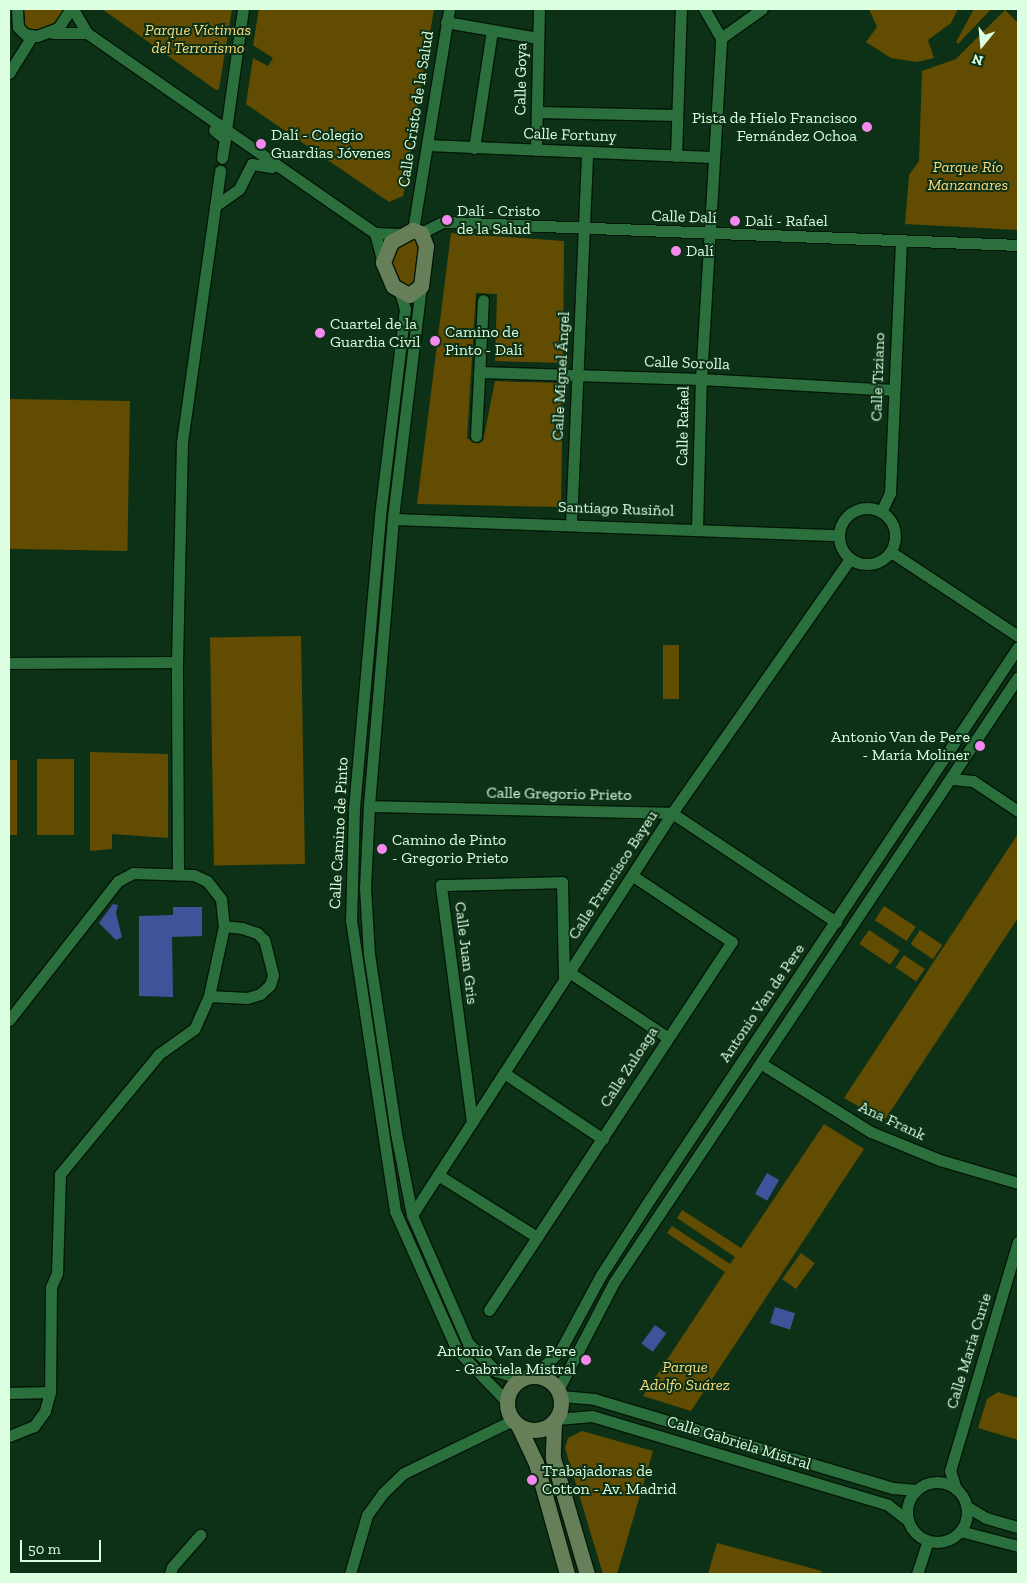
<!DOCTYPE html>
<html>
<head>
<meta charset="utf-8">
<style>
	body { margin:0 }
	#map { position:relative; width:1027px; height:1583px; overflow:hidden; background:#0d3117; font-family:"Zilla Slab",serif }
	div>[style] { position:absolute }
	.green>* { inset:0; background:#624c01; transform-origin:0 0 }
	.water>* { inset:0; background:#3f539a; transform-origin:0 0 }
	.roads { filter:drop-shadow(1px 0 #031607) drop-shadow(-1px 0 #031607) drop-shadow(0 1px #031607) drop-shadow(0 -1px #031607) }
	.street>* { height:11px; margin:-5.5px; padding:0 5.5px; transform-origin:5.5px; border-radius:5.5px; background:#2b6f3d }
	.street>.ring { margin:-5.5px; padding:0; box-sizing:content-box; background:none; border:11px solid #2b6f3d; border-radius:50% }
	.secondary>* { height:15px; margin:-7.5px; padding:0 7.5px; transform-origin:7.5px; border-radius:7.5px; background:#677f58 }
	.secondary>.ring { margin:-7.5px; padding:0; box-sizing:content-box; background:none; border:15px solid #677f58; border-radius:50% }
	.dots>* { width:14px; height:14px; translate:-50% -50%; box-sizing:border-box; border:2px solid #0d3117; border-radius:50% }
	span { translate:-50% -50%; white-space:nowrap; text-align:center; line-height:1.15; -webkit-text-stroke:4px #0d3117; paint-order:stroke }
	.park-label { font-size:16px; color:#fcda7e; font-style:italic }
	.street-label { font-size:16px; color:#dcffe1 }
	.poi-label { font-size:16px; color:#dcffe1 }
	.right { translate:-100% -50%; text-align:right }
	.left { translate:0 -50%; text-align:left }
	.frame { position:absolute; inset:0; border:10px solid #dcffe1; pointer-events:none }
	.north { position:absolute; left:957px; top:20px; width:50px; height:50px; -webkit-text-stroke:4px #0d3117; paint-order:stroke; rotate:197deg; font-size:14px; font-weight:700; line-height:20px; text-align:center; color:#dcffe1 }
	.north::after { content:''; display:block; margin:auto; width:18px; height:22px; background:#dcffe1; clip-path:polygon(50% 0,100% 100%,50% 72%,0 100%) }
	.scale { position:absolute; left:20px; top:1540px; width:81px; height:22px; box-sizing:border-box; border:2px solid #dcffe1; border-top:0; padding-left:6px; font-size:15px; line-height:18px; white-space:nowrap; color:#dcffe1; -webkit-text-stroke:4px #0d3117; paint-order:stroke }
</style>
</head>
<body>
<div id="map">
	<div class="green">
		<div style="clip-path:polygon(23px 9px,66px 9px,53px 25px,40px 30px,30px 30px,22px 24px)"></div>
		<div style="clip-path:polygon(102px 9px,232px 9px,219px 89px,216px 90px)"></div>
		<div style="clip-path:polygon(259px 9px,434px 9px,403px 196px,389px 202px,246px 104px,253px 58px,268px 66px,273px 58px,253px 45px)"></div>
		<div style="clip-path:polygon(869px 9px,958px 9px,951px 23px,928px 40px,934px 58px,917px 62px,891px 58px,866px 42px,877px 27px)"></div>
		<div style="clip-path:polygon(974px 9px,991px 9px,958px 44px,956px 42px)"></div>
		<div style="clip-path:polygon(1005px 10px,1018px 23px,1018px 230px,905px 224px,909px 175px,919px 161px,922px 71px,956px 59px)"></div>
		<div style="clip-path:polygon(451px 233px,564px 241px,563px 363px,495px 361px,497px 294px,476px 293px,467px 439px,483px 441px,495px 381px,563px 383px,561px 507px,417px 504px)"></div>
		<div style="clip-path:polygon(414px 236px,420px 242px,417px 281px,409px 289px,399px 284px,389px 266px,397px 245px)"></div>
		<div style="left:130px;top:401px;width:150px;height:121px;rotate:91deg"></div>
		<div style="left:301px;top:636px;width:228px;height:91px;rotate:89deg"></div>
		<div style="left:663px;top:645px;width:16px;height:54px"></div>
		<div style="clip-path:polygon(90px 752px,168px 754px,168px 838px,112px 834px,112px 849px,90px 851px)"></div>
		<div style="left:74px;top:759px;width:76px;height:37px;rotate:90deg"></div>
		<div style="left:17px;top:760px;width:75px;height:8px;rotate:90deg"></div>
		<div style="clip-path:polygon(1018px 834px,1018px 918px,884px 1121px,844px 1098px)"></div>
		<div style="left:884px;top:906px;width:38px;height:17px;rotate:33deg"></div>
		<div style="left:869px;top:930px;width:37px;height:17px;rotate:34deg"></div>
		<div style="left:920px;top:930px;width:27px;height:17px;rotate:34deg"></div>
		<div style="left:904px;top:955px;width:25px;height:15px;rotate:34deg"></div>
		<div style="clip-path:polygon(824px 1124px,864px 1149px,691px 1411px,643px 1396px,725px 1272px,667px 1233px,672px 1226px,730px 1264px,735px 1257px,677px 1218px,682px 1210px,741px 1248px)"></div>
		<div style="left:801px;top:1253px;width:17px;height:32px;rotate:36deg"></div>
		<div style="clip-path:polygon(998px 1392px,1018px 1398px,1018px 1440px,978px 1428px,987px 1399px)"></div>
		<div style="clip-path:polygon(582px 1431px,653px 1451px,617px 1574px,603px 1574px,565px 1448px,568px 1438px)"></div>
		<div style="clip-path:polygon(717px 1543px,822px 1571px,821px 1574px,708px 1574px)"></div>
	</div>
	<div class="water">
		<div style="clip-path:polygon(113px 904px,118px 905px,116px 913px,122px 937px,116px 940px,99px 923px)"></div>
		<div style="clip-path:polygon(173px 907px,202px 907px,202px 936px,172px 937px,173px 997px,139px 996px,139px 916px,173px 915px)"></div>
		<div style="left:767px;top:1173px;width:14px;height:24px;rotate:30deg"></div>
		<div style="left:775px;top:1307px;width:21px;height:17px;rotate:17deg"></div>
		<div style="left:655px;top:1325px;width:14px;height:23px;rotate:36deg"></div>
	</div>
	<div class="roads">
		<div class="street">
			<div style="left:17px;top:9px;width:18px;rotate:87deg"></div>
			<div style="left:18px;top:27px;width:10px;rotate:45deg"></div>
			<div style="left:25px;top:34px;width:12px;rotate:9deg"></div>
			<div style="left:37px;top:36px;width:22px;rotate:-21deg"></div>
			<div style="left:58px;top:28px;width:23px;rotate:-56deg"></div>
			<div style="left:73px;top:9px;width:28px;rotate:60deg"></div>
			<div style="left:87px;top:33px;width:351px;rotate:34.8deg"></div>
			<div style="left:446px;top:22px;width:93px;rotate:9.9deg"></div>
			<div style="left:53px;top:33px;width:34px"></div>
			<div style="left:721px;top:38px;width:50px;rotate:-35.3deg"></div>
			<div style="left:9px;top:73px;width:44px;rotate:-58.1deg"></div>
			<div style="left:537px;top:112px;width:140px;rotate:1.2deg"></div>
			<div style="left:214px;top:130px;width:14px;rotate:39deg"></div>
			<div style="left:225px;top:139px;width:19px;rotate:99deg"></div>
			<div style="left:226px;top:130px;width:122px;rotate:-82deg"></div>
			<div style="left:427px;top:145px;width:285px;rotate:2.4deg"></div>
			<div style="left:474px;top:148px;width:119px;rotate:-81.3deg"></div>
			<div style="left:536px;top:150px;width:141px;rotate:-88.8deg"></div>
			<div style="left:676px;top:156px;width:147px;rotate:-88.1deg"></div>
			<div style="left:215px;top:206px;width:29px;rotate:-35deg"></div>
			<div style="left:239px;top:189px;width:28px;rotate:-63deg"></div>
			<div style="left:252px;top:164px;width:20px;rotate:9deg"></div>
			<div style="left:413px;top:230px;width:224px;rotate:-80.7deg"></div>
			<div style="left:375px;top:233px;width:30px;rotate:75deg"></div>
			<div style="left:375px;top:233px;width:25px;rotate:2deg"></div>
			<div style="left:421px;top:233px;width:25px;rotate:-27deg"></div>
			<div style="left:443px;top:222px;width:575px;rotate:2.29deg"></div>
			<div style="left:421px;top:286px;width:235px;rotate:96.9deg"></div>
			<div style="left:393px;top:519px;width:288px;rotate:94.8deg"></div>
			<div style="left:369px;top:806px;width:81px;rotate:92.8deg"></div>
			<div style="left:365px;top:887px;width:67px;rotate:86.6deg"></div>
			<div style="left:369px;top:954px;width:181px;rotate:81.4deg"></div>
			<div style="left:396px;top:1133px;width:84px;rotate:79deg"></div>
			<div style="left:412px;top:1215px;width:140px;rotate:66.4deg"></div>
			<div style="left:468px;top:1343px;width:40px;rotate:45deg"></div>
			<div style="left:496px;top:1371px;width:26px;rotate:18deg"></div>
			<div style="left:400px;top:292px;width:18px;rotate:74deg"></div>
			<div style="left:405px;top:309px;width:209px;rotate:96.9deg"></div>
			<div style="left:380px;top:517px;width:292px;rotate:95.1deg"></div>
			<div style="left:354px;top:808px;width:112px;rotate:91.5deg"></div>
			<div style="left:351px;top:920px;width:294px;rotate:81.4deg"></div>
			<div style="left:395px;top:1211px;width:152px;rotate:66deg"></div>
			<div style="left:457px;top:1350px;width:72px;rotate:46.1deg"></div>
			<div style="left:479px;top:372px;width:222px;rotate:1.8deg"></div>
			<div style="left:701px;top:379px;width:193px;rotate:3.3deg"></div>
			<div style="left:476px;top:436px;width:136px;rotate:-87.1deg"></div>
			<div class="ring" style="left:839px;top:508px;width:45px;height:45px"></div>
			<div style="left:881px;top:512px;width:21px;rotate:-65deg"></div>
			<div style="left:890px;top:493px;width:252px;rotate:-87.5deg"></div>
			<div style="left:393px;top:519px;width:445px;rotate:2.1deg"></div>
			<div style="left:571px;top:523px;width:371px;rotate:-87.5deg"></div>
			<div style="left:697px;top:528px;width:149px;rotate:-88.5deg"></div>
			<div style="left:701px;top:379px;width:342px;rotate:-86.6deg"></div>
			<div style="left:721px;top:38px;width:34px;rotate:-120deg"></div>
			<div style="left:891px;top:552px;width:152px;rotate:33.5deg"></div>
			<div style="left:9px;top:663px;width:168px;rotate:-0.3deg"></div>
			<div style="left:953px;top:779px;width:20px;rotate:6deg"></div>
			<div style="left:973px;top:781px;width:54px;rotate:33.7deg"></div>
			<div style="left:369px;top:806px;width:303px;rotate:1.3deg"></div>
			<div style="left:672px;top:813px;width:197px;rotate:33.6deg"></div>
			<div style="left:178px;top:873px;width:211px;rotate:-90.3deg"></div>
			<div style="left:177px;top:662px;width:220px;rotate:-88.7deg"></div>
			<div style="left:182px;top:442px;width:274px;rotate:-82deg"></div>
			<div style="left:569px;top:972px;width:118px;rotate:33.6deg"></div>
			<div style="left:209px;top:996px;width:38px;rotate:3deg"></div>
			<div style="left:247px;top:998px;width:14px;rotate:-17deg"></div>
			<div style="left:260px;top:994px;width:13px;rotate:-42deg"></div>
			<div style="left:270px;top:985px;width:10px;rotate:-73deg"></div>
			<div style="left:273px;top:975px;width:36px;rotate:-104deg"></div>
			<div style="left:264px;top:940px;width:10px;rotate:-135deg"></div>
			<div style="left:257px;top:933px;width:16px;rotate:-162deg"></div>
			<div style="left:242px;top:928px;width:18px;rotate:-174deg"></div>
			<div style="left:9px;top:1020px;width:177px;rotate:-51.9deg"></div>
			<div style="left:118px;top:881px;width:17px;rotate:-28deg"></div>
			<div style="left:133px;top:873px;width:61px;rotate:1.9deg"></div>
			<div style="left:194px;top:875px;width:14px;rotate:25deg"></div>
			<div style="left:207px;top:881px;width:23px;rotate:52deg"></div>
			<div style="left:221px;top:899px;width:27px;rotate:84deg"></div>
			<div style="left:224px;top:926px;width:72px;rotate:102.1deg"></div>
			<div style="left:209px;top:996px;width:36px;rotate:114deg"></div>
			<div style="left:194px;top:1029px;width:43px;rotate:144.5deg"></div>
			<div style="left:159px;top:1054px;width:156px;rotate:129.5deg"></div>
			<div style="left:60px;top:1174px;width:99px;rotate:91.7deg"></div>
			<div style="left:57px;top:1273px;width:15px;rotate:113deg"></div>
			<div style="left:51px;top:1287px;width:105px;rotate:90.5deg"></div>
			<div style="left:50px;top:1392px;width:20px;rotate:105deg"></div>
			<div style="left:45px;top:1411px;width:19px;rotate:126deg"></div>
			<div style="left:34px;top:1426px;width:27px;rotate:158deg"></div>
			<div style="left:762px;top:1064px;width:128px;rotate:32deg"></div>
			<div style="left:871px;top:1132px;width:74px;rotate:22.1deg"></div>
			<div style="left:940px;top:1160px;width:81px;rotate:16.4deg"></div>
			<div style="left:504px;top:1073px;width:119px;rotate:33.7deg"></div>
			<div style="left:472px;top:1122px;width:239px;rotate:-97.5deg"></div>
			<div style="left:441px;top:885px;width:121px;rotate:-1.4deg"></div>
			<div style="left:562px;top:882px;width:98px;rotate:88.8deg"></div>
			<div style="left:438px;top:1175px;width:117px;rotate:32.1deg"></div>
			<div style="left:412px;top:1215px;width:479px;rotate:-57.1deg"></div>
			<div style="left:672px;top:813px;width:310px;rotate:-55deg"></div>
			<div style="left:489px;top:1310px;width:441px;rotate:-56.6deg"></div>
			<div style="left:732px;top:942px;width:119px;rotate:-146.3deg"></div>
			<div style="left:534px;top:1375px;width:35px;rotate:-43deg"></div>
			<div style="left:560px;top:1351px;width:86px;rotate:-61.7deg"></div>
			<div style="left:601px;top:1275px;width:90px;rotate:-57.2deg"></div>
			<div style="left:650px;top:1199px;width:663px;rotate:-56.31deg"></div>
			<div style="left:558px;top:1390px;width:122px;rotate:-62.6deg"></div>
			<div style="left:614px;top:1282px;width:727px;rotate:-56.27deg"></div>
			<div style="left:9px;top:1393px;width:41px;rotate:-1.4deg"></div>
			<div style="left:561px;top:1396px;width:33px;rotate:5deg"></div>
			<div style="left:594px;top:1399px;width:312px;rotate:16.6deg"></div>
			<div style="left:893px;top:1488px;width:23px;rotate:5deg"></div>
			<div style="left:557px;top:1419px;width:35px;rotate:-5deg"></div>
			<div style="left:592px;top:1416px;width:309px;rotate:16.7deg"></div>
			<div style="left:888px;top:1505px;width:24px;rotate:38deg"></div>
			<div class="ring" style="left:907px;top:1482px;width:49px;height:49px"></div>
			<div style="left:956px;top:1489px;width:19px;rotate:-108deg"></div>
			<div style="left:950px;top:1471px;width:239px;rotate:-73.5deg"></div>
			<div style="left:966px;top:1506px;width:23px;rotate:31deg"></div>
			<div style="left:986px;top:1518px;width:33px;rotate:16deg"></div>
			<div style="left:960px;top:1531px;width:60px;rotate:14.5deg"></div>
			<div style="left:170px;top:1574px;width:7px;rotate:-74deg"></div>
			<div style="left:172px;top:1567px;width:43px;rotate:-48.8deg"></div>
			<div style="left:350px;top:1574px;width:61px;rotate:-73.9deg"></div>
			<div style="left:367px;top:1515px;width:26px;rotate:-54deg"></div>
			<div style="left:382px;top:1494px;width:30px;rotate:-44deg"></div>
			<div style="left:404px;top:1473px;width:121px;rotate:-25.9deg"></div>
			<div style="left:917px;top:1574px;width:35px;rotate:-72deg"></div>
		</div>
		<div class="secondary">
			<div style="left:413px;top:230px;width:9px;rotate:21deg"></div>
			<div style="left:421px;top:233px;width:14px;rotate:69deg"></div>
			<div style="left:426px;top:246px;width:40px;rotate:97.1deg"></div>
			<div style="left:421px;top:286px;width:15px;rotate:143deg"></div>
			<div style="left:409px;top:295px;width:18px;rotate:-151deg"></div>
			<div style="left:393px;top:286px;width:26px;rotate:-113deg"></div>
			<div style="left:383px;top:262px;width:22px;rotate:-68deg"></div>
			<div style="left:391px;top:242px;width:25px;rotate:-29deg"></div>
			<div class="ring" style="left:507px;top:1376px;width:39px;height:39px"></div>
			<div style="left:554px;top:1422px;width:36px;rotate:92deg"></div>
			<div style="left:553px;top:1458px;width:121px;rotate:73.7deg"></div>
			<div style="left:518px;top:1425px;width:42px;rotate:64.7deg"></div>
			<div style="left:536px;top:1463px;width:115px;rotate:74.4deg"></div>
		</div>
	</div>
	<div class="dots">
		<div style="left:867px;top:127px;background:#f589ee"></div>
		<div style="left:261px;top:144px;background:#f589ee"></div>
		<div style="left:447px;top:220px;background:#f589ee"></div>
		<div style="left:735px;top:221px;background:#f589ee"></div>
		<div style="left:676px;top:251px;background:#f589ee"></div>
		<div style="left:320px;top:333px;background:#f589ee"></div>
		<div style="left:435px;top:341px;background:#f589ee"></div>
		<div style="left:980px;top:746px;background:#f589ee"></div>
		<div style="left:382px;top:849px;background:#f589ee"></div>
		<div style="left:586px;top:1360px;background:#f589ee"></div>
		<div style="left:532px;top:1480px;background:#f589ee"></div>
	</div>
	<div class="park-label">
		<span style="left:198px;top:39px">Parque Víctimas<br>del Terrorismo</span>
		<span style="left:968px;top:176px">Parque Río<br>Manzanares</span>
		<span style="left:685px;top:1376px">Parque<br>Adolfo Suárez</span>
	</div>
	<div class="street-label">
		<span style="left:521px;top:79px;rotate:-89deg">Calle Goya</span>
		<span style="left:416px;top:109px;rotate:-81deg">Calle Cristo de la Salud</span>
		<span style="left:570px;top:135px;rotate:2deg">Calle Fortuny</span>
		<span style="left:684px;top:217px;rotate:2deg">Calle Dalí</span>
		<span style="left:687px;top:363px;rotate:2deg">Calle Sorolla</span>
		<span style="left:561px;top:376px;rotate:-87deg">Calle Miguel Ángel</span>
		<span style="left:878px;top:377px;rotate:-88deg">Calle Tiziano</span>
		<span style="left:683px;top:426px;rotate:-89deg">Calle Rafael</span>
		<span style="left:616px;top:509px;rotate:2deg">Santiago Rusiñol</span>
		<span style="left:559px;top:794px;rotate:1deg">Calle Gregorio Prieto</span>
		<span style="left:339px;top:833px;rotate:-87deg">Calle Camino de Pinto</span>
		<span style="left:613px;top:875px;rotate:-57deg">Calle Francisco Bayeu</span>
		<span style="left:466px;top:953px;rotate:83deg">Calle Juan Gris</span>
		<span style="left:762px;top:1003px;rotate:-56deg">Antonio Van de Pere</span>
		<span style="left:629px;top:1067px;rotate:-57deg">Calle Zuloaga</span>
		<span style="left:892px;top:1121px;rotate:25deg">Ana Frank</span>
		<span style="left:969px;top:1351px;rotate:-73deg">Calle María Curie</span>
		<span style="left:739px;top:1443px;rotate:17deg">Calle Gabriela Mistral</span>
	</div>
	<div class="poi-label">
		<span class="right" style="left:857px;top:127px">Pista de Hielo Francisco<br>Fernández Ochoa</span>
		<span class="left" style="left:271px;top:144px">Dalí - Colegio<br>Guardias Jóvenes</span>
		<span class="left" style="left:457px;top:220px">Dalí - Cristo<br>de la Salud</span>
		<span class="left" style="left:745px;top:221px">Dalí - Rafael</span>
		<span class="left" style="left:686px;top:251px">Dalí</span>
		<span class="left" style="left:330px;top:333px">Cuartel de la<br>Guardia Civil</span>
		<span class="left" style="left:445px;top:341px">Camino de<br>Pinto - Dalí</span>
		<span class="right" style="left:970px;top:746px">Antonio Van de Pere<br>- María Moliner</span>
		<span class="left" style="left:392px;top:849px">Camino de Pinto<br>- Gregorio Prieto</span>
		<span class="right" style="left:576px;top:1360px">Antonio Van de Pere<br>- Gabriela Mistral</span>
		<span class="left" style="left:542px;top:1480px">Trabajadoras de<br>Cotton - Av. Madrid</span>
	</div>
	<div class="frame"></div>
	<div class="north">N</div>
	<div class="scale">50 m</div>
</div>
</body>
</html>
